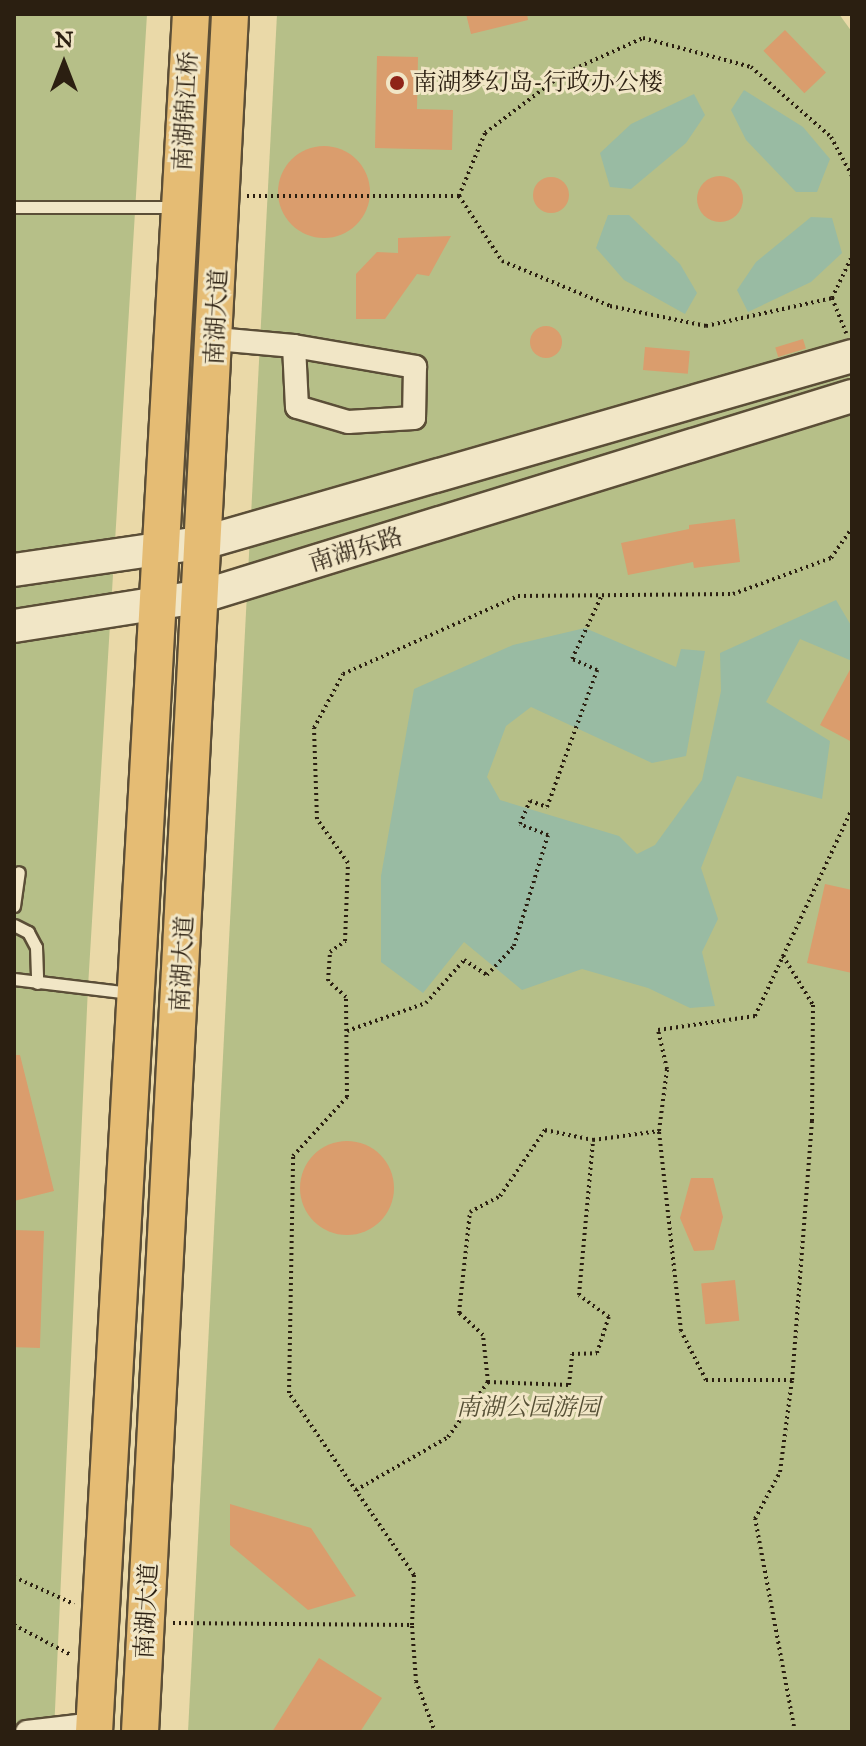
<!DOCTYPE html>
<html>
<head>
<meta charset="utf-8">
<style>
	body { margin:0 }
	#map { position:relative; width:866px; height:1746px; overflow:hidden; background:#ead9a8; font-family:"IM FELL Great Primer","Noto Serif SC",serif }
	div>[style] { position:absolute }
	.green>* { inset:0; background:#b6bf88 }
	.water>* { inset:0; background:#99bba3 }
	.building>* { inset:0; background:#da9d6d; transform-origin:0 0 }
	.round { border-radius:50% }
	.path>* { height:4px; margin-top:-2px; transform-origin:0; background:repeating-linear-gradient(90deg,#2b1f11 0 2px,transparent 0 6px) }
	.roads { filter:drop-shadow(2px 0 #5b4e37) drop-shadow(-2px 0 #5b4e37) drop-shadow(0 2px #5b4e37) drop-shadow(0 -2px #5b4e37) }
	.service>* { height:11px; margin:-5.5px; padding:0 5.5px; transform-origin:5.5px; border-radius:5.5px; background:#f1e6c6 }
	.minor>* { height:22px; margin:-11px; padding:0 11px; transform-origin:11px; border-radius:11px; background:#f1e6c6 }
	.secondary>* { height:32px; margin:-16px; padding:0 16px; transform-origin:16px; border-radius:16px; background:#f1e6c6 }
	.primary>* { height:36px; margin:-18px; padding:0 18px; transform-origin:18px; border-radius:18px; background:#e5bc74 }
	.dots>* { width:22px; height:22px; translate:-50% -50%; box-sizing:border-box; border:4px solid #f1e6c6; border-radius:50% }
	span { translate:-50% -50%; white-space:nowrap; text-align:center; line-height:1.15; -webkit-text-stroke:6px #f1e6c6; paint-order:stroke }
	.poi-label { font-size:24px; color:#2b1f11 }
	.left { translate:0 -50%; text-align:left }
	.street-label { font-size:24px; color:#2b1f11 }
	.park-label { font-size:24px; color:#554f35; font-style:italic }
	.frame { position:absolute; inset:0; border:16px solid #2b1f11; pointer-events:none }
	.north { position:absolute; left:24px; top:24px; width:80px; height:80px; -webkit-text-stroke:6px #f1e6c6; paint-order:stroke; rotate:0deg; font-size:22px; font-weight:700; line-height:32px; text-align:center; color:#2b1f11 }
	.north::after { content:''; display:block; margin:auto; width:28px; height:36px; background:#2b1f11; clip-path:polygon(50% 0,100% 100%,50% 72%,0 100%) }
</style>
</head>
<body>
<div id="map">
	<div class="green">
		<div style="clip-path:polygon(14px 14px,147px 14px,88px 987px,54px 1732px,14px 1732px)"></div>
		<div style="clip-path:polygon(277px 14px,839px 14px,852px 32px,852px 1732px,188px 1732px)"></div>
	</div>
	<div class="water">
		<div style="clip-path:polygon(744px 90px,803px 127px,830px 159px,817px 192px,796px 192px,746px 140px,731px 110px)"></div>
		<div style="clip-path:polygon(694px 94px,705px 115px,686px 143px,631px 189px,610px 187px,600px 153px,631px 124px)"></div>
		<div style="clip-path:polygon(608px 215px,629px 215px,680px 264px,697px 293px,685px 314px,624px 280px,596px 248px)"></div>
		<div style="clip-path:polygon(811px 217px,832px 218px,842px 253px,811px 282px,748px 312px,737px 290px,756px 262px)"></div>
		<div style="clip-path:polygon(836px 600px,852px 627px,852px 661px,800px 639px,766px 702px,830px 741px,822px 799px,737px 776px,701px 868px,718px 919px,702px 952px,715px 1006px,690px 1008px,648px 988px,582px 969px,522px 990px,464px 942px,423px 993px,381px 962px,381px 876px,414px 689px,513px 645px,585px 628px,676px 667px,681px 649px,705px 651px,686px 756px,652px 763px,531px 707px,506px 726px,487px 777px,500px 800px,619px 836px,637px 854px,655px 845px,702px 780px,721px 691px,720px 653px)"></div>
	</div>
	<div class="building">
		<div style="clip-path:polygon(466px 14px,527px 14px,528px 20px,471px 34px)"></div>
		<div style="left:785px;top:30px;width:59px;height:30px;rotate:46deg"></div>
		<div style="clip-path:polygon(377px 56px,418px 57px,417px 109px,453px 110px,452px 150px,375px 148px)"></div>
		<div class="round" style="left:278px;top:146px;width:92px;height:92px"></div>
		<div class="round" style="left:697px;top:176px;width:46px;height:46px"></div>
		<div class="round" style="left:533px;top:177px;width:36px;height:36px"></div>
		<div style="clip-path:polygon(451px 236px,429px 276px,417px 274px,385px 319px,356px 319px,356px 274px,377px 252px,398px 253px,398px 238px)"></div>
		<div class="round" style="left:530px;top:326px;width:32px;height:32px"></div>
		<div style="left:803px;top:339px;width:10px;height:29px;rotate:73deg"></div>
		<div style="left:645px;top:347px;width:45px;height:23px;rotate:5deg"></div>
		<div style="clip-path:polygon(735px 519px,740px 562px,694px 568px,693px 562px,628px 575px,621px 543px,689px 529px,689px 525px)"></div>
		<div style="clip-path:polygon(852px 666px,852px 742px,820px 725px)"></div>
		<div style="clip-path:polygon(825px 884px,852px 890px,852px 973px,807px 963px)"></div>
		<div style="clip-path:polygon(14px 1055px,20px 1055px,54px 1191px,14px 1201px)"></div>
		<div class="round" style="left:300px;top:1141px;width:94px;height:94px"></div>
		<div style="clip-path:polygon(691px 1178px,713px 1178px,723px 1217px,714px 1250px,694px 1251px,680px 1218px)"></div>
		<div style="left:14px;top:1230px;width:30px;height:117px;rotate:2deg"></div>
		<div style="left:735px;top:1280px;width:41px;height:34px;rotate:84deg"></div>
		<div style="clip-path:polygon(230px 1504px,311px 1528px,356px 1596px,308px 1610px,230px 1545px)"></div>
		<div style="clip-path:polygon(319px 1658px,382px 1698px,360px 1732px,272px 1732px)"></div>
	</div>
	<div class="path">
		<div style="left:247px;top:196px;width:212px"></div>
		<div style="left:459px;top:196px;width:78px;rotate:56.5deg"></div>
		<div style="left:502px;top:261px;width:117px;rotate:22.6deg"></div>
		<div style="left:610px;top:306px;width:98px;rotate:11.8deg"></div>
		<div style="left:706px;top:326px;width:129px;rotate:-12.5deg"></div>
		<div style="left:832px;top:298px;width:38px;rotate:68deg"></div>
		<div style="left:459px;top:196px;width:68px;rotate:-67.6deg"></div>
		<div style="left:485px;top:133px;width:98px;rotate:-37.1deg"></div>
		<div style="left:563px;top:74px;width:88px;rotate:-24.2deg"></div>
		<div style="left:643px;top:38px;width:112px;rotate:15deg"></div>
		<div style="left:751px;top:67px;width:106px;rotate:41.2deg"></div>
		<div style="left:831px;top:137px;width:44px;rotate:61.7deg"></div>
		<div style="left:832px;top:298px;width:47px;rotate:-64.5deg"></div>
		<div style="left:783px;top:956px;width:57px;rotate:58.5deg"></div>
		<div style="left:813px;top:1005px;width:116px;rotate:90.5deg"></div>
		<div style="left:812px;top:1121px;width:260px;rotate:94.4deg"></div>
		<div style="left:347px;top:1031px;width:84px;rotate:-19.5deg"></div>
		<div style="left:426px;top:1003px;width:57px;rotate:-48.5deg"></div>
		<div style="left:464px;top:960px;width:27px;rotate:33deg"></div>
		<div style="left:487px;top:975px;width:40px;rotate:-47deg"></div>
		<div style="left:514px;top:946px;width:116px;rotate:-73deg"></div>
		<div style="left:548px;top:835px;width:30px;rotate:-159deg"></div>
		<div style="left:520px;top:824px;width:25px;rotate:-67deg"></div>
		<div style="left:530px;top:801px;width:18px;rotate:19deg"></div>
		<div style="left:547px;top:807px;width:146px;rotate:-69.9deg"></div>
		<div style="left:597px;top:670px;width:27px;rotate:-156deg"></div>
		<div style="left:572px;top:659px;width:71px;rotate:-64.9deg"></div>
		<div style="left:488px;top:1382px;width:47px;rotate:-96.1deg"></div>
		<div style="left:483px;top:1335px;width:33px;rotate:-137deg"></div>
		<div style="left:459px;top:1313px;width:102px;rotate:-83.8deg"></div>
		<div style="left:470px;top:1212px;width:34px;rotate:-28deg"></div>
		<div style="left:500px;top:1196px;width:80px;rotate:-55.7deg"></div>
		<div style="left:545px;top:1130px;width:49px;rotate:11.8deg"></div>
		<div style="left:356px;top:1490px;width:106px;rotate:-29.9deg"></div>
		<div style="left:448px;top:1437px;width:68px;rotate:-54deg"></div>
		<div style="left:488px;top:1382px;width:81px;rotate:2.1deg"></div>
		<div style="left:569px;top:1385px;width:31px;rotate:-84deg"></div>
		<div style="left:572px;top:1354px;width:25px;rotate:-2deg"></div>
		<div style="left:597px;top:1353px;width:38px;rotate:-72deg"></div>
		<div style="left:609px;top:1317px;width:37px;rotate:-144deg"></div>
		<div style="left:579px;top:1295px;width:156px;rotate:-84.8deg"></div>
		<div style="left:593px;top:1140px;width:67px;rotate:-7.8deg"></div>
		<div style="left:14px;top:1577px;width:66px;rotate:24.2deg"></div>
		<div style="left:173px;top:1623px;width:239px;rotate:0.5deg"></div>
		<div style="left:412px;top:1625px;width:50px;rotate:-87.7deg"></div>
		<div style="left:414px;top:1575px;width:221px;rotate:-124.5deg"></div>
		<div style="left:289px;top:1393px;width:237px;rotate:-89deg"></div>
		<div style="left:293px;top:1156px;width:80px;rotate:-47.5deg"></div>
		<div style="left:347px;top:1097px;width:100px;rotate:-90.6deg"></div>
		<div style="left:346px;top:997px;width:24px;rotate:-138deg"></div>
		<div style="left:328px;top:981px;width:29px;rotate:-86deg"></div>
		<div style="left:330px;top:952px;width:19px;rotate:-36deg"></div>
		<div style="left:345px;top:941px;width:78px;rotate:-87.8deg"></div>
		<div style="left:348px;top:863px;width:54px;rotate:-125.2deg"></div>
		<div style="left:317px;top:819px;width:91px;rotate:-91.9deg"></div>
		<div style="left:314px;top:728px;width:61px;rotate:-61.8deg"></div>
		<div style="left:343px;top:674px;width:192px;rotate:-24deg"></div>
		<div style="left:518px;top:596px;width:215px;rotate:-0.5deg"></div>
		<div style="left:733px;top:594px;width:104px;rotate:-20.2deg"></div>
		<div style="left:831px;top:558px;width:37px;rotate:-55deg"></div>
		<div style="left:14px;top:1625px;width:64px;rotate:27.8deg"></div>
		<div style="left:412px;top:1626px;width:55px;rotate:85.8deg"></div>
		<div style="left:416px;top:1681px;width:54px;rotate:69.6deg"></div>
		<div style="left:795px;top:1732px;width:217px;rotate:-100.6deg"></div>
		<div style="left:755px;top:1519px;width:53px;rotate:-62deg"></div>
		<div style="left:780px;top:1472px;width:93px;rotate:-82.6deg"></div>
		<div style="left:792px;top:1380px;width:86px;rotate:180deg"></div>
		<div style="left:706px;top:1380px;width:55px;rotate:-117deg"></div>
		<div style="left:681px;top:1331px;width:201px;rotate:-96.3deg"></div>
		<div style="left:659px;top:1131px;width:63px;rotate:-82.6deg"></div>
		<div style="left:667px;top:1069px;width:40px;rotate:-103deg"></div>
		<div style="left:658px;top:1030px;width:98px;rotate:-8.2deg"></div>
		<div style="left:755px;top:1016px;width:229px;rotate:-64.9deg"></div>
	</div>
	<div class="roads">
		<div class="service">
			<div style="left:14px;top:207px;width:163px"></div>
			<div style="left:14px;top:906px;width:34px;rotate:-82deg"></div>
			<div style="left:14px;top:925px;width:16px;rotate:27deg"></div>
			<div style="left:28px;top:932px;width:17px;rotate:62deg"></div>
			<div style="left:36px;top:947px;width:36px;rotate:88deg"></div>
			<div style="left:14px;top:979px;width:117px;rotate:6.9deg"></div>
		</div>
		<div class="minor">
			<div style="left:216px;top:339px;width:78px;rotate:5.1deg"></div>
			<div style="left:294px;top:346px;width:123px;rotate:9.8deg"></div>
			<div style="left:415px;top:367px;width:51px;rotate:91.1deg"></div>
			<div style="left:414px;top:418px;width:66px;rotate:176.5deg"></div>
			<div style="left:348px;top:422px;width:53px;rotate:-163.6deg"></div>
			<div style="left:297px;top:407px;width:61px;rotate:-92.8deg"></div>
			<div style="left:27px;top:1732px;width:68px;rotate:-6.7deg"></div>
		</div>
		<div class="secondary">
			<div style="left:14px;top:570px;width:194px;rotate:-8.3deg"></div>
			<div style="left:206px;top:542px;width:672px;rotate:-16.06deg"></div>
			<div style="left:14px;top:626px;width:191px;rotate:-9deg"></div>
			<div style="left:203px;top:596px;width:679px;rotate:-17.13deg"></div>
		</div>
		<div class="primary">
			<div style="left:94px;top:1732px;width:1721px;rotate:-86.77deg"></div>
			<div style="left:140px;top:1732px;width:1720px;rotate:-87deg"></div>
		</div>
	</div>
	<div class="dots">
		<div style="left:397px;top:83px;background:#8f2418"></div>
	</div>
	<div class="poi-label">
		<span class="left" style="left:413px;top:83px">南湖梦幻岛-行政办公楼</span>
	</div>
	<div class="street-label">
		<span style="left:186px;top:111px;rotate:-87deg">南湖锦江桥</span>
		<span style="left:217px;top:317px;rotate:-87deg">南湖大道</span>
		<span style="left:356px;top:550px;rotate:-17deg">南湖东路</span>
		<span style="left:183px;top:964px;rotate:-87deg">南湖大道</span>
		<span style="left:147px;top:1611px;rotate:-87deg">南湖大道</span>
	</div>
	<div class="park-label">
		<span style="left:528px;top:1408px">南湖公园游园</span>
	</div>
	<div class="frame"></div>
	<div class="north">N</div>
</div>
</body>
</html>
